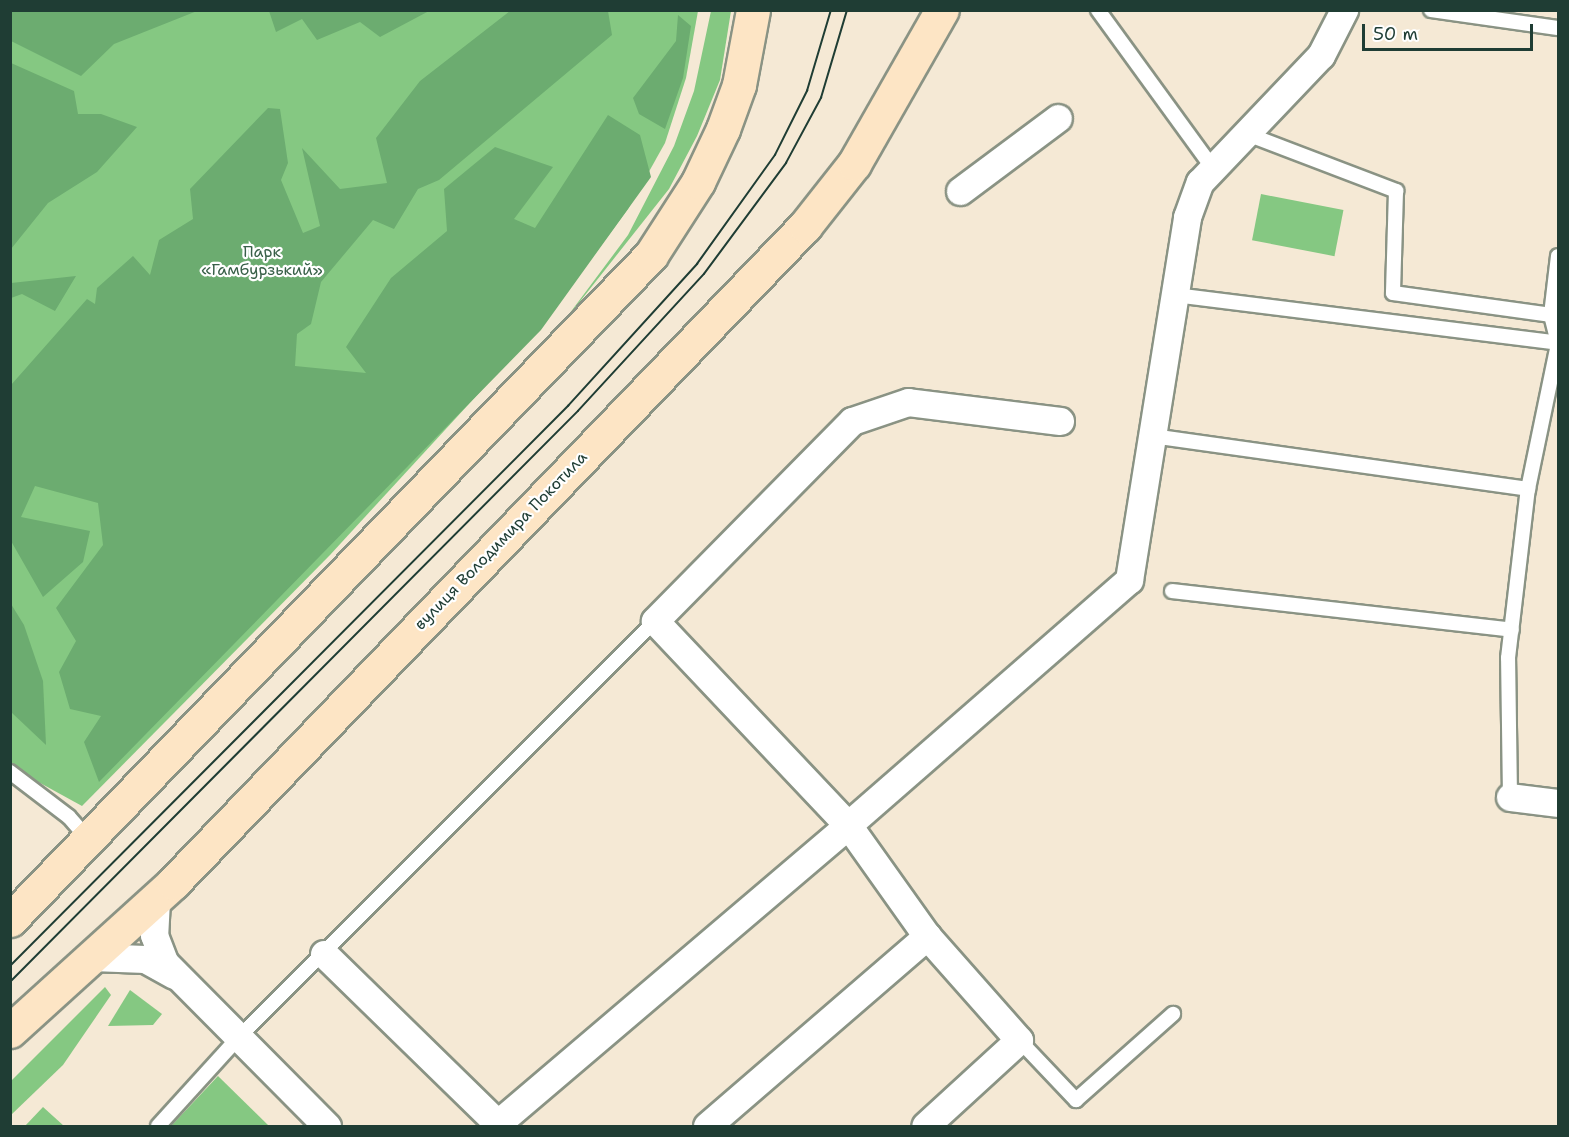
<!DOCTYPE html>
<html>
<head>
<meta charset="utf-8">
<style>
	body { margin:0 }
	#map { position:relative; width:1569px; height:1137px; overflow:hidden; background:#f5e9d5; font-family:"Shantell Sans",sans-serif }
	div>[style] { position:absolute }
	.green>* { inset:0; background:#85c882; transform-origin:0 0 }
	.forest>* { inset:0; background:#6cac70 }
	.roads { filter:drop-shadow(2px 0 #8a9384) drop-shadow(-2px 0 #8a9384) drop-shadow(0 2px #8a9384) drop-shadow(0 -2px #8a9384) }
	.lane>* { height:14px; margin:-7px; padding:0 7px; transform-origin:7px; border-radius:7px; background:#fff }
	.street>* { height:27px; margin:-13.5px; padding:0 13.5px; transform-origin:13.5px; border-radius:13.5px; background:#fff }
	.secondary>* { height:33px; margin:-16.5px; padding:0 16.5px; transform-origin:16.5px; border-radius:16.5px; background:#fde5c5 }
	.tram>* { height:1.5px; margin:-0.75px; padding:0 0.75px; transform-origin:0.75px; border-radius:0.75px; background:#1f3d34 }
	span { translate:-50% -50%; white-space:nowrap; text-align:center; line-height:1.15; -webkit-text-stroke:4.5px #fff; paint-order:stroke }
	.park-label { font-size:16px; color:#386048 }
	.street-label { font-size:16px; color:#1f3d34 }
	.frame { position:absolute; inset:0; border:12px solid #1f3d34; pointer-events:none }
	.scale { position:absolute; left:1362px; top:24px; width:171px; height:27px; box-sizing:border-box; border:3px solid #1f3d34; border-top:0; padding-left:8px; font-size:18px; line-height:21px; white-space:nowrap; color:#1f3d34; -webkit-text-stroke:4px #fff; paint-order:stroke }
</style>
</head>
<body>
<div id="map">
	<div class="green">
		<div style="clip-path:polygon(10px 11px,698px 11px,686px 78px,665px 143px,628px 209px,546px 320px,330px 555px,82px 806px,11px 767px)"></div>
		<div style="clip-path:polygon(711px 11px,731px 11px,720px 80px,697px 136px,669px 189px,555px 333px,628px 235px,674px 146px,694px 91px)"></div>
		<div style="left:1261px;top:194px;width:84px;height:47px;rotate:11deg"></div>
		<div style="clip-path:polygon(105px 987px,111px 995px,63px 1065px,11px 1115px,11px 1081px)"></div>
		<div style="clip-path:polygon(130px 990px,162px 1014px,153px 1025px,108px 1026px)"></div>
		<div style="clip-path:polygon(218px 1076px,269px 1126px,171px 1126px)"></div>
		<div style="clip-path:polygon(43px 1107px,64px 1126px,25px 1126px)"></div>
	</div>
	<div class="forest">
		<div style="clip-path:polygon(10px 11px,11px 10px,197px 11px,114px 44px,81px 76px,11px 41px)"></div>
		<div style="clip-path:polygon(269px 11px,269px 10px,429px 11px,380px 37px,360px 22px,317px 40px,302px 19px,276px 32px)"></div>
		<div style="clip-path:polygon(510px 11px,608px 11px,612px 35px,439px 180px,418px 189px,394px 229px,373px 220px,321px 282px,311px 324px,297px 334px,295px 366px,366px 373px,346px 347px,391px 278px,447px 231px,444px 189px,495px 147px,553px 167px,514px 219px,535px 228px,608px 115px,640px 135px,651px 177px,541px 330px,99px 782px,84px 742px,101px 716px,70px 709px,59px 672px,76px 641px,56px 608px,103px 545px,98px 503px,35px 486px,21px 517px,90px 531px,83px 562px,43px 597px,11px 541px,11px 385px,87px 299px,95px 304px,97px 288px,133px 256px,150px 275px,159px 240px,193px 219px,190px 189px,268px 108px,280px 109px,288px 163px,281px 180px,303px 233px,320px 226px,302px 148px,340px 189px,387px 183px,376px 138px,420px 81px)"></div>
		<div style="clip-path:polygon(678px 15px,691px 26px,683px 78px,665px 129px,639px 114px,633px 98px,676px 41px)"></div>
		<div style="clip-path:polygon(11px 63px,74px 91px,78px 114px,101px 114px,137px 127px,97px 172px,48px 203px,11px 249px)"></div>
		<div style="clip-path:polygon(76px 276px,55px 311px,22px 294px,11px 298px,11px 283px)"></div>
		<div style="clip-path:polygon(11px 604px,24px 625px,43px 681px,46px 745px,11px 712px)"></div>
	</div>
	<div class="roads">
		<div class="lane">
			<div style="left:1098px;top:10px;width:194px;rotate:54deg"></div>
			<div style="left:1431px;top:10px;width:128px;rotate:8.1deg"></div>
			<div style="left:1247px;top:134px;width:160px;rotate:20.9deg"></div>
			<div style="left:1396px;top:191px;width:102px;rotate:91.7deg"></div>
			<div style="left:1393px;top:293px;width:160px;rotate:7.9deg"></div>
			<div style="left:1558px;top:256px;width:59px;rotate:96.8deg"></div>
			<div style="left:1551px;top:315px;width:29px;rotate:76deg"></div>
			<div style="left:1175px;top:295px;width:386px;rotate:7.1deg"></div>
			<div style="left:1152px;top:436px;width:380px;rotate:8deg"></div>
			<div style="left:1172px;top:591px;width:342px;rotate:6.5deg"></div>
			<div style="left:10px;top:772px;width:74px;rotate:37.3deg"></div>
			<div style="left:69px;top:817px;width:29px;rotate:49deg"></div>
			<div style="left:1510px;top:797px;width:139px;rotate:-90.8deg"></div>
			<div style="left:1508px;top:658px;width:170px;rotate:-83.3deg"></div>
			<div style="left:1528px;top:489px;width:148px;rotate:-78.3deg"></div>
			<div style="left:1019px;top:1040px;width:83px;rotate:46.5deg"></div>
			<div style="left:1076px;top:1100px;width:130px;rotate:-41.6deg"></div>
			<div style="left:158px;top:1126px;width:119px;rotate:-47.7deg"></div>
			<div style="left:238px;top:1038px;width:590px;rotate:-45deg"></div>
		</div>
		<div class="street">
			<div style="left:960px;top:191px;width:122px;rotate:-36.7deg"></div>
			<div style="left:1060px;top:421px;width:153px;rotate:-172.9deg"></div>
			<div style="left:908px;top:402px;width:59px;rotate:161.3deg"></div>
			<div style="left:852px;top:421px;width:281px;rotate:134.6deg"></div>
			<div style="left:655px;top:621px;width:281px;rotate:46.6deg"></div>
			<div style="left:848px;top:825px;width:373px;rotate:-41.1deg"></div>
			<div style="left:1129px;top:580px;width:368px;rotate:-80.9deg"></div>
			<div style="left:1187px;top:217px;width:37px;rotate:-70deg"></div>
			<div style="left:1200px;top:182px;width:175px;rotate:-46.4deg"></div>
			<div style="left:1321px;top:55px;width:51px;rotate:-62.9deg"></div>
			<div style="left:1510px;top:797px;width:48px;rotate:7.1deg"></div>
			<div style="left:156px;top:900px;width:35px;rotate:93deg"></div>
			<div style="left:154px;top:935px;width:30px;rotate:69deg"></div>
			<div style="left:165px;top:963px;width:230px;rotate:45.2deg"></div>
			<div style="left:324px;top:954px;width:246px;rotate:44.3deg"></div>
			<div style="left:92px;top:957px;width:53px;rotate:2.2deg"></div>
			<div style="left:145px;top:959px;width:33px;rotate:29deg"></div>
			<div style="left:497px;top:1124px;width:461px;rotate:-40.4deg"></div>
			<div style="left:848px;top:825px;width:136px;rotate:54.6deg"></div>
			<div style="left:927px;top:936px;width:139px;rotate:48.5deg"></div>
			<div style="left:1019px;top:1040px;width:127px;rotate:137.5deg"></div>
			<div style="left:707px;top:1126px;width:291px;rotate:-40.8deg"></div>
		</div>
		<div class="secondary">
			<div style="left:10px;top:920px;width:924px;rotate:-46.05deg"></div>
			<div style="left:651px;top:255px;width:87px;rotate:-57.2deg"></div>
			<div style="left:698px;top:182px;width:59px;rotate:-64.7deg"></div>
			<div style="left:723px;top:129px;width:47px;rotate:-70deg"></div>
			<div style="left:739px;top:85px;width:76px;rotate:-79.4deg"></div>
			<div style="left:10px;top:1031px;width:220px;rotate:-42.2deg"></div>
			<div style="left:173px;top:883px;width:912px;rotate:-46.11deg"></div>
			<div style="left:805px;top:226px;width:79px;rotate:-51.7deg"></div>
			<div style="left:854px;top:164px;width:177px;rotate:-60.3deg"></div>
		</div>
	</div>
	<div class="tram">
		<div style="left:10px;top:966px;width:791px;rotate:-45.1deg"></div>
		<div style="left:568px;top:406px;width:192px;rotate:-47.7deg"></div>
		<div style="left:697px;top:264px;width:134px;rotate:-54.4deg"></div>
		<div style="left:775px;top:155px;width:72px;rotate:-63.4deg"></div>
		<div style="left:807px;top:91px;width:84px;rotate:-73.5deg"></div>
		<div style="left:10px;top:982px;width:805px;rotate:-45.15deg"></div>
		<div style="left:578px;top:411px;width:186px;rotate:-47.4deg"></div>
		<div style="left:704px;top:274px;width:138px;rotate:-53.5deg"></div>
		<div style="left:786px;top:163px;width:74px;rotate:-61.7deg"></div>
		<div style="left:821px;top:98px;width:92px;rotate:-73.5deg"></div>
	</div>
	<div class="park-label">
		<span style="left:262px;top:261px">Парк<br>«Гамбурзький»</span>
	</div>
	<div class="street-label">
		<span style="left:501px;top:541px;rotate:-46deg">вулиця Володимира Покотила</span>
	</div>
	<div class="frame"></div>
	<div class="scale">50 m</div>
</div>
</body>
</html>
